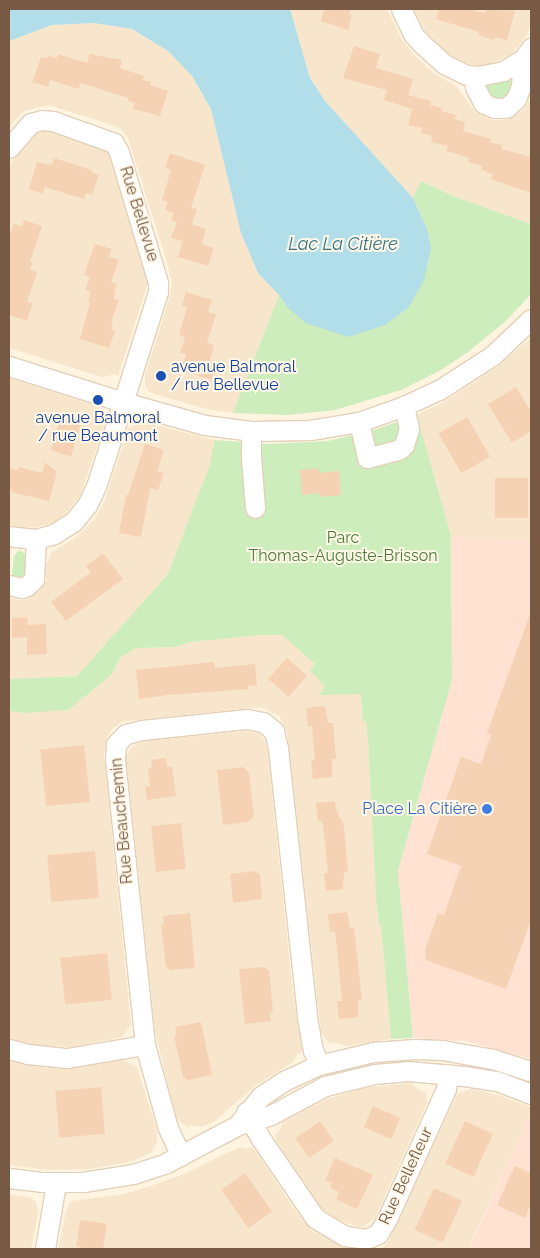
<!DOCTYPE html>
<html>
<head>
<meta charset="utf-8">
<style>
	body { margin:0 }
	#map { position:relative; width:540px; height:1258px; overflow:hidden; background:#fef4df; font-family:Raleway,sans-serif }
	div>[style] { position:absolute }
	.residential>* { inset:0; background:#f7e6cc }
	.commercial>* { inset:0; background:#ffe2d2 }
	.green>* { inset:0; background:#cdedbc }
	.water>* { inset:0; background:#b2dee9 }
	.building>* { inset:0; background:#f6d2b4; transform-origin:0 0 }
	.roads { filter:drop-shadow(1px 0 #e3d0ba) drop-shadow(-1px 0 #e3d0ba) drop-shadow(0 1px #e3d0ba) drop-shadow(0 -1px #e3d0ba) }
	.minor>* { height:19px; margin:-9.5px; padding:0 9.5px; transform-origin:9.5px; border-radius:9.5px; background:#fff }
	.dots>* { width:14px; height:14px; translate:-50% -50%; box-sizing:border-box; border:2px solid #fff7e7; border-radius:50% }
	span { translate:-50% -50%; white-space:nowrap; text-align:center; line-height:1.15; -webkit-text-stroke:4px #fff7e7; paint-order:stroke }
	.street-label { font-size:16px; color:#775944 }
	.transit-label { font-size:16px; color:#164399 }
	.left { translate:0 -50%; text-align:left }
	.park-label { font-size:16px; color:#4c7e3b }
	.shop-label { font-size:16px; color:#366cbe }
	.right { translate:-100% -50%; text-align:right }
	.water-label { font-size:18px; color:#397586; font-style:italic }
	.frame { position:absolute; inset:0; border:10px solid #775944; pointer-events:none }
</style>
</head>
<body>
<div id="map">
	<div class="residential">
		<div style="clip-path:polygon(290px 9px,387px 9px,402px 40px,414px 55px,435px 74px,457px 87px,475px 112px,492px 120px,503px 120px,513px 117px,524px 109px,531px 98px,531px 224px,453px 196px,422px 181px,413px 198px,325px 101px,310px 78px)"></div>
		<div style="clip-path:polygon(412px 9px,531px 9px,531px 24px,526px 37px,511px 54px,488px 65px,472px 65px,451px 56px,439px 46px,427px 34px)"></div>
		<div style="clip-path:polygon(94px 23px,132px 29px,168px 51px,192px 76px,211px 109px,241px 233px,258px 273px,279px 295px,233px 413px,211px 410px,154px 394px,148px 391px,145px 385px,145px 375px,169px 300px,172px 283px,167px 262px,128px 138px,121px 129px,107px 123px,48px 105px,24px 111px,9px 127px,9px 41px,52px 25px)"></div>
		<div style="clip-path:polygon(40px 130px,51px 131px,102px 148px,107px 150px,109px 155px,148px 283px,118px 376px,115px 374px,102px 377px,9px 348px,9px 165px)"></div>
		<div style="clip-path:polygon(531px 338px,531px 541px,451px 536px,417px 415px,442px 403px,497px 367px)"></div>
		<div style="clip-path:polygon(9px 378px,97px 406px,104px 415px,103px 429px,80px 496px,64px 516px,52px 523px,37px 527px,24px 528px,9px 525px)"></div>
		<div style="clip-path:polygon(138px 422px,143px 422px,215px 440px,209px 467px,168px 574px,77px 676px,9px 679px,9px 598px,19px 600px,26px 599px,40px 591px,46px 581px,46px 564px,52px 552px,75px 538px,95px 519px,105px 500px,128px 429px)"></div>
		<div style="clip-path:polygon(261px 635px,282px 635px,316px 665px,324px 687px,320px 694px,361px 693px,363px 721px,366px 721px,368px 740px,376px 898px,379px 925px,381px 925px,391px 1039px,348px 1046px,332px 1042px,330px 1044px,321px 1032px,287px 731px,279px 716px,261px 707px,128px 721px,121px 722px,112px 729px,107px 737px,104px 753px,131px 1025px,122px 1037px,72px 1047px,34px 1045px,9px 1039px,9px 711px,24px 713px,112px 674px,120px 658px,136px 648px,175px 647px,190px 642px)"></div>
		<div style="clip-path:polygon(248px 731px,260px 734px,267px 745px,292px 984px,302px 1049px,301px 1054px,298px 1053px,292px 1063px,256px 1085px,215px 1121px,202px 1127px,190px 1125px,188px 1128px,179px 1121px,175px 1113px,155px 1031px,126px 757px,132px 747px,144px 741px)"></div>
		<div style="clip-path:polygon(123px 1060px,137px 1067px,157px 1130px,157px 1142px,151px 1153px,133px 1161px,90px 1169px,47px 1170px,9px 1165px,9px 1061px,47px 1068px,68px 1069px)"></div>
		<div style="clip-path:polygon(410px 1083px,422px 1092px,425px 1090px,427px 1103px,375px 1218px,363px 1227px,358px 1227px,330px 1217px,321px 1208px,277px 1144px,275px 1133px,278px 1133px,283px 1122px,325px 1100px,363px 1088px)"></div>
		<div style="clip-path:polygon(472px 1089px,498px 1095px,531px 1107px,531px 1112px,468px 1249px,380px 1249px,387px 1244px,393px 1232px,457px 1094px)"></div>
		<div style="clip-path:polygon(240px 1147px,249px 1149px,251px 1147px,255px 1150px,290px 1203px,311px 1230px,349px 1249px,58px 1249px,67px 1208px,72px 1201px,119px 1195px,148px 1187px,184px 1174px)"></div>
		<div style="clip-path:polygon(9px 1194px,31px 1198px,36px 1202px,38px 1213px,31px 1249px,9px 1249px)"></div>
	</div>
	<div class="commercial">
		<div style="clip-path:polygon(451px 536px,531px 541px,531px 1059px,466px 1041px,413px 1038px,398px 871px,452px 680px)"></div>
		<div style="clip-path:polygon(531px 1112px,531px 1249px,468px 1249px,469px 1249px)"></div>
	</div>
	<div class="green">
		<div style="clip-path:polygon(512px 79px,511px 94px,501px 100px,492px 99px,483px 87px)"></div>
		<div style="clip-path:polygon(421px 181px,453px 196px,531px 224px,531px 294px,506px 321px,468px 352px,441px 370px,401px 390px,335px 410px,287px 415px,233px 413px,279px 295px,288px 308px,427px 229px,413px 198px)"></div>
		<div style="clip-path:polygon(417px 415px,451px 536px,452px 680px,398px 871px,413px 1038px,391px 1039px,381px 926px,379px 925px,376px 898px,368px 740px,366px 721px,363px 721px,361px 694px,320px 695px,324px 686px,310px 670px,315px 664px,282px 635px,261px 635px,190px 642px,175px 647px,136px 648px,120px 658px,112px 674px,68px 710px,24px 713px,9px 711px,9px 679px,77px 676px,168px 574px,209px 467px,215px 440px,269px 444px,328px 441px,374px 430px)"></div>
		<div style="clip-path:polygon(19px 550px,26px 554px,25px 576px,23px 579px,13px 577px,12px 573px,14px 556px)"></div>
	</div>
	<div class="water">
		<div style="clip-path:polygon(9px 9px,290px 9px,310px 78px,325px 101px,413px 198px,427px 229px,431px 248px,424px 280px,409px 307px,385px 325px,348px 337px,306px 323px,288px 308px,279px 295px,258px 273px,241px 233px,211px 109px,192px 76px,168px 51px,132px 29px,94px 23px,52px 25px,9px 41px)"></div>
	</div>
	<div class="building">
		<div style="clip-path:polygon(324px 9px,351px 9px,349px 14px,352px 15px,348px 30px,321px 21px)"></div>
		<div style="clip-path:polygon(439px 9px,468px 9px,485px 13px,486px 9px,515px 11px,507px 40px,495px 37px,494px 40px,478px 35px,479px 32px,436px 19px)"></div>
		<div style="clip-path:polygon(354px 46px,380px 54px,376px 68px,413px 79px,408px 95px,431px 101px,430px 105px,442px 108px,441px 111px,456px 115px,455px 119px,465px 122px,463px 131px,491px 139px,490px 142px,502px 145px,501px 149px,531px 157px,531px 193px,491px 179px,493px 174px,481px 170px,482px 166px,468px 162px,470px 158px,446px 151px,448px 146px,431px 142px,432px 136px,421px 133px,422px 128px,408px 125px,412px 109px,384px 100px,387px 90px,343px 78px)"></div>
		<div style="clip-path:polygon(58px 54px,87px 63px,90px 54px,122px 60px,120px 68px,144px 76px,143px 80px,151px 82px,150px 85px,168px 91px,160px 116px,133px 109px,135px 103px,127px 100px,128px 98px,81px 83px,79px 89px,50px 80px,48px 87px,32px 82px,41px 57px,47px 59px,48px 56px,57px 58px)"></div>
		<div style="clip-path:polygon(170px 153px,205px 165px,191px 208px,197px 209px,192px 224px,206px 229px,202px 244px,214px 248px,208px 266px,178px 257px,183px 241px,171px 238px,177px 222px,171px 220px,174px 213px,165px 210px,168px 202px,162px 200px,171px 170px,165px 168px)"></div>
		<div style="clip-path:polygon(54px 158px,92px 170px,92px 172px,99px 175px,92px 195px,86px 193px,84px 199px,45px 187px,43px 194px,29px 189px,37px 162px,52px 165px)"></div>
		<div style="clip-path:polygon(24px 220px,42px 226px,30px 262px,33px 262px,30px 270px,37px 272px,27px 302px,33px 303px,27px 321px,9px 315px,9px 231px,11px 232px,14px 224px,22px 226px)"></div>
		<div style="clip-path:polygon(95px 244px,112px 249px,109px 257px,119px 260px,111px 282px,116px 284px,114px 299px,119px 300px,111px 322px,113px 322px,111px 330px,115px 331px,109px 348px,80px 339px,90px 302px,88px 301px,91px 292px,85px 290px,90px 277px,84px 275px)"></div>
		<div style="clip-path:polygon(186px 292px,212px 300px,208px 312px,216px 314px,207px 343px,214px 345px,210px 360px,217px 362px,211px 380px,181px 370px,186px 354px,180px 353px,185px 337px,179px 335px,187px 307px,182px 306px)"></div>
		<div style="clip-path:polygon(516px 387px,531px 412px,531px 431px,512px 443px,488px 404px)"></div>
		<div style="left:62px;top:414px;width:21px;height:38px;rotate:17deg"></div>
		<div style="left:467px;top:417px;width:46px;height:33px;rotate:60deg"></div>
		<div style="clip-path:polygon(145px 444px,164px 450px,157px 471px,164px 473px,158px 490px,150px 488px,141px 537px,119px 533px,126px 495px,128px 495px)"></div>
		<div style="clip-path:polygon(45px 462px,57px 472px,49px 501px,11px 492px,12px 489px,9px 488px,9px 468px,18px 470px,19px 467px,42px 473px)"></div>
		<div style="clip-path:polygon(318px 468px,319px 473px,339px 471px,341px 495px,320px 497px,319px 493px,302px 495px,300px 470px)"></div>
		<div style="left:495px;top:478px;width:33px;height:40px"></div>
		<div style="clip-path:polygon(103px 553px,123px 579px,66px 621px,51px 602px,91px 572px,86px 566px)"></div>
		<div style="clip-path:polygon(530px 614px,531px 920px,506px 989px,426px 960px,425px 950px,438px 913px,444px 915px,461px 866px,427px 854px,461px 757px,481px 764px,491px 735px,487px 733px)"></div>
		<div style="clip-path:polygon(27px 617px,28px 625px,46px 624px,47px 654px,27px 655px,27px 637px,12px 638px,12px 618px)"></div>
		<div style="left:287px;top:658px;width:27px;height:28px;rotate:42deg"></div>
		<div style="clip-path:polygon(214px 662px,215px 668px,255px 664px,257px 685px,248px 686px,249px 689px,168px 695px,139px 699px,136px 670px)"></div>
		<div style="clip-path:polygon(325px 706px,328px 723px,333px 723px,336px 759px,332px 759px,332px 777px,313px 779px,311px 760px,315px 760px,312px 726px,308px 727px,306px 708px)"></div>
		<div style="left:84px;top:745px;width:57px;height:44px;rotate:84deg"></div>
		<div style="clip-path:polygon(166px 758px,167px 767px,172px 766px,176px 796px,147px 800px,145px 787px,150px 786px,148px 769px,152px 768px,151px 760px)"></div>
		<div style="clip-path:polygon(243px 767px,249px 773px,254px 816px,248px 822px,223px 825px,217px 770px)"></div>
		<div style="clip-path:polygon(335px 801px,336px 811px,338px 810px,339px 818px,341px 818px,344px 827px,348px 872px,344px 872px,343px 889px,326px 891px,324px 873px,328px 873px,324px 833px,322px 821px,318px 821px,316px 803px)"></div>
		<div style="left:181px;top:823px;width:46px;height:30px;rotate:84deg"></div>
		<div style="left:95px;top:851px;width:47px;height:48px;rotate:85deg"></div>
		<div style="clip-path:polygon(255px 871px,260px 875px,262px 899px,233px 903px,230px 874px)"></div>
		<div style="clip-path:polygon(347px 912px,350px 928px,354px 928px,362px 1000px,358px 1000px,358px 1017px,339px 1019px,337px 1001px,342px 1001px,335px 931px,330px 932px,328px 914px)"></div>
		<div style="clip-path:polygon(190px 913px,195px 968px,170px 970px,166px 966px,161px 925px,164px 924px,163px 916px)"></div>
		<div style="left:107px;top:953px;width:47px;height:47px;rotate:84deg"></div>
		<div style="clip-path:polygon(264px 967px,269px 971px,270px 978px,273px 1012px,270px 1013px,271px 1021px,245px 1024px,239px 969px)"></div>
		<div style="clip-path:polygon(201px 1022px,212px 1075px,188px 1080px,183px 1077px,174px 1036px,177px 1035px,175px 1027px)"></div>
		<div style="left:101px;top:1087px;width:47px;height:46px;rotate:85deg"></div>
		<div style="left:373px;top:1106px;width:30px;height:23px;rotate:24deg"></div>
		<div style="left:320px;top:1121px;width:24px;height:30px;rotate:55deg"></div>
		<div style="left:465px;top:1121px;width:31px;height:47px;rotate:25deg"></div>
		<div style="clip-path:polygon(335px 1158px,373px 1175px,357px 1209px,336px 1199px,339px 1192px,330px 1188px,332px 1183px,325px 1180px)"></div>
		<div style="clip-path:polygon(515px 1166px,531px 1173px,531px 1203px,525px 1218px,497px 1205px)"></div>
		<div style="left:245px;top:1173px;width:47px;height:29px;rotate:55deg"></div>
		<div style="left:434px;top:1188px;width:31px;height:46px;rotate:25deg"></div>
		<div style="left:80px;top:1220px;width:27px;height:27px;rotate:8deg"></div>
	</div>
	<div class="roads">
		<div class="minor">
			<div style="left:401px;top:9px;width:28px;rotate:64deg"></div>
			<div style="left:413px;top:34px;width:13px;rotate:48deg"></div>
			<div style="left:422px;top:44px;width:30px;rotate:42deg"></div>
			<div style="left:444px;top:64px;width:25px;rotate:26deg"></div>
			<div style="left:467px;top:75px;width:11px;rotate:5deg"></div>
			<div style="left:478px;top:76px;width:25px;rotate:-11deg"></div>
			<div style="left:503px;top:71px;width:23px;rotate:-31deg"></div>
			<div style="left:523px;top:59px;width:14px;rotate:-54deg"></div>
			<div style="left:474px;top:76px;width:11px;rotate:85deg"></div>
			<div style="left:475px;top:87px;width:18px;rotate:63deg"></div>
			<div style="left:483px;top:103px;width:12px;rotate:24deg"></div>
			<div style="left:494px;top:108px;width:12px"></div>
			<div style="left:506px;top:108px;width:13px;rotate:-42deg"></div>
			<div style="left:516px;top:99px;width:14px;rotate:-69deg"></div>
			<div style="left:521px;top:86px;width:14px;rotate:-86deg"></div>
			<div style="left:522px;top:72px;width:10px;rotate:-114deg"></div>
			<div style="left:9px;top:148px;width:33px;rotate:-49deg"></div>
			<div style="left:31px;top:123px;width:11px;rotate:-15deg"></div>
			<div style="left:42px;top:120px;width:11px;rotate:5deg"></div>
			<div style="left:53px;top:121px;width:65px;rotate:19.8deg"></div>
			<div style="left:114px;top:143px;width:10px;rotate:61deg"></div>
			<div style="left:119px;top:152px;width:137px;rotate:73.4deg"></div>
			<div style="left:158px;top:283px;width:9px;rotate:90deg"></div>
			<div style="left:158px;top:292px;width:86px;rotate:107.6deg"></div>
			<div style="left:132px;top:374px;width:115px;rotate:107.7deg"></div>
			<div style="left:97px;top:484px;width:23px;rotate:115deg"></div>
			<div style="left:87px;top:505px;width:22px;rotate:129deg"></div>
			<div style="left:73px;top:522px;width:22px;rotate:148deg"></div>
			<div style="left:54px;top:534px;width:19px;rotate:164deg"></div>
			<div style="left:36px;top:539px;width:27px;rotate:-174deg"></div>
			<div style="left:9px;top:366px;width:120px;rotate:17.5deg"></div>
			<div style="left:123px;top:402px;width:85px;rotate:15.7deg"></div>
			<div style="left:205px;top:425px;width:46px;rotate:7.4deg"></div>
			<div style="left:251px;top:431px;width:59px;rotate:-1deg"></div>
			<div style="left:310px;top:430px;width:50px;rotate:-9.3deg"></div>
			<div style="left:359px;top:422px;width:48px;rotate:-19.6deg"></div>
			<div style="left:404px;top:406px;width:38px;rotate:-25deg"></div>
			<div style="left:439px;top:390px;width:64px;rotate:-32.9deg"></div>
			<div style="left:493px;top:355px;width:52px;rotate:-43.5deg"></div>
			<div style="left:359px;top:422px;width:37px;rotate:77deg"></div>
			<div style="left:367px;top:458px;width:34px;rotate:-15deg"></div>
			<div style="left:400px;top:449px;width:6px;rotate:-45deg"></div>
			<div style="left:404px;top:445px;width:17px;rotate:-73deg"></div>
			<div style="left:409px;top:429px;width:24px;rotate:-102deg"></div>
			<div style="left:251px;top:431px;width:26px;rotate:90deg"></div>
			<div style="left:251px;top:457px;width:51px;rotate:85.5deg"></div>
			<div style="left:9px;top:585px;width:13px;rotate:13deg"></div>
			<div style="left:22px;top:588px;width:5px;rotate:-22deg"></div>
			<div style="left:27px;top:586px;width:10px;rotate:-45deg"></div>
			<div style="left:34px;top:579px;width:40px;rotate:-87.1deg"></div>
			<div style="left:9px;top:1049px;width:20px;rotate:15deg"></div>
			<div style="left:28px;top:1054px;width:39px;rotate:6deg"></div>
			<div style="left:67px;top:1058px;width:79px;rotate:-9.5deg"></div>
			<div style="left:246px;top:1112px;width:31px;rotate:61deg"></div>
			<div style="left:261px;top:1139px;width:96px;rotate:55.6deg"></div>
			<div style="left:315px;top:1218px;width:35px;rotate:31deg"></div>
			<div style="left:345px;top:1236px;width:21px;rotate:8deg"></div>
			<div style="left:366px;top:1239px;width:13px;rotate:-23deg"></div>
			<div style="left:378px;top:1234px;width:17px;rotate:-59deg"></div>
			<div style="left:387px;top:1219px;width:143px;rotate:-65.6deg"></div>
			<div style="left:446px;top:1089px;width:15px;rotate:-82deg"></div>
			<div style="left:240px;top:1122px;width:32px;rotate:-51deg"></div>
			<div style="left:260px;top:1097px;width:29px;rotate:-34deg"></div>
			<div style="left:284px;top:1081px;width:38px;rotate:-25deg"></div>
			<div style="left:319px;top:1065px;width:56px;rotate:-13.5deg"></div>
			<div style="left:373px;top:1052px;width:42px;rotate:-4.1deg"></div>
			<div style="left:415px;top:1049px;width:27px;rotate:2deg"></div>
			<div style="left:442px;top:1050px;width:52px;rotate:10deg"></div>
			<div style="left:493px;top:1059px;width:40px;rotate:18deg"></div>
			<div style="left:181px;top:1156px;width:31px;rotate:-115deg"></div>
			<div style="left:168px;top:1128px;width:86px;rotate:-105.5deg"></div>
			<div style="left:145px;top:1045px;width:288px;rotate:-96deg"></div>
			<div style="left:115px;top:759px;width:15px;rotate:-86deg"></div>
			<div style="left:116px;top:744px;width:14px;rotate:-45deg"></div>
			<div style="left:126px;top:734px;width:16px;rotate:-14deg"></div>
			<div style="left:142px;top:730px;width:106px;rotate:-6deg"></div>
			<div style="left:247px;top:719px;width:16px;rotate:11deg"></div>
			<div style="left:263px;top:722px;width:14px;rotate:39deg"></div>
			<div style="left:274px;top:731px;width:17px;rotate:77deg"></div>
			<div style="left:278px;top:748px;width:271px;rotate:83.8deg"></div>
			<div style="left:307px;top:1017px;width:34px;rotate:80deg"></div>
			<div style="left:313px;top:1050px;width:16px;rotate:68deg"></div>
			<div style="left:9px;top:1178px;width:32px;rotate:7deg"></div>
			<div style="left:41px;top:1182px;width:42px"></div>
			<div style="left:83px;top:1182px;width:51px;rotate:-9.1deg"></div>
			<div style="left:133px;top:1174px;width:35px;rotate:-18deg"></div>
			<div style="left:166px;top:1163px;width:81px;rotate:-27.8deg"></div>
			<div style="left:238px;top:1125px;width:34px;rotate:-17deg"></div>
			<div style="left:271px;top:1115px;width:61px;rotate:-28.2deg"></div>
			<div style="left:325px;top:1086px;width:51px;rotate:-13.5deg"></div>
			<div style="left:375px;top:1074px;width:33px;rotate:-5deg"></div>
			<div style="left:408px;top:1071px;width:56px;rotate:5.1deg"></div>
			<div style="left:464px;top:1076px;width:33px;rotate:9deg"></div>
			<div style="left:497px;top:1081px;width:36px;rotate:21deg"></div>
			<div style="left:45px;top:1249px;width:67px;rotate:-80.5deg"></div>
		</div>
	</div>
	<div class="dots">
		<div style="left:161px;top:376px;background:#1a4fb4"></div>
		<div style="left:98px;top:400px;background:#1a4fb4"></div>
		<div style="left:487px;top:809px;background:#3f7fe0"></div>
	</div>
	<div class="street-label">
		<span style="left:139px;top:214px;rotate:73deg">Rue Bellevue</span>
		<span style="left:122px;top:821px;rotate:-95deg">Rue Beauchemin</span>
		<span style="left:406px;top:1176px;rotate:-65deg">Rue Bellefleur</span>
	</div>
	<div class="transit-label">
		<span class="left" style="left:171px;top:376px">avenue Balmoral<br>/ rue Bellevue</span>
		<span style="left:98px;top:427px">avenue Balmoral<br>/ rue Beaumont</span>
	</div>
	<div class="park-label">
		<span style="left:343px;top:547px">Parc<br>Thomas-Auguste-Brisson</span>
	</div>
	<div class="shop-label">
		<span class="right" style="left:477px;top:809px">Place La Citière</span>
	</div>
	<div class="water-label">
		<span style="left:343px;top:244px">Lac La Citière</span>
	</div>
	<div class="frame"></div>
</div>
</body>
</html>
